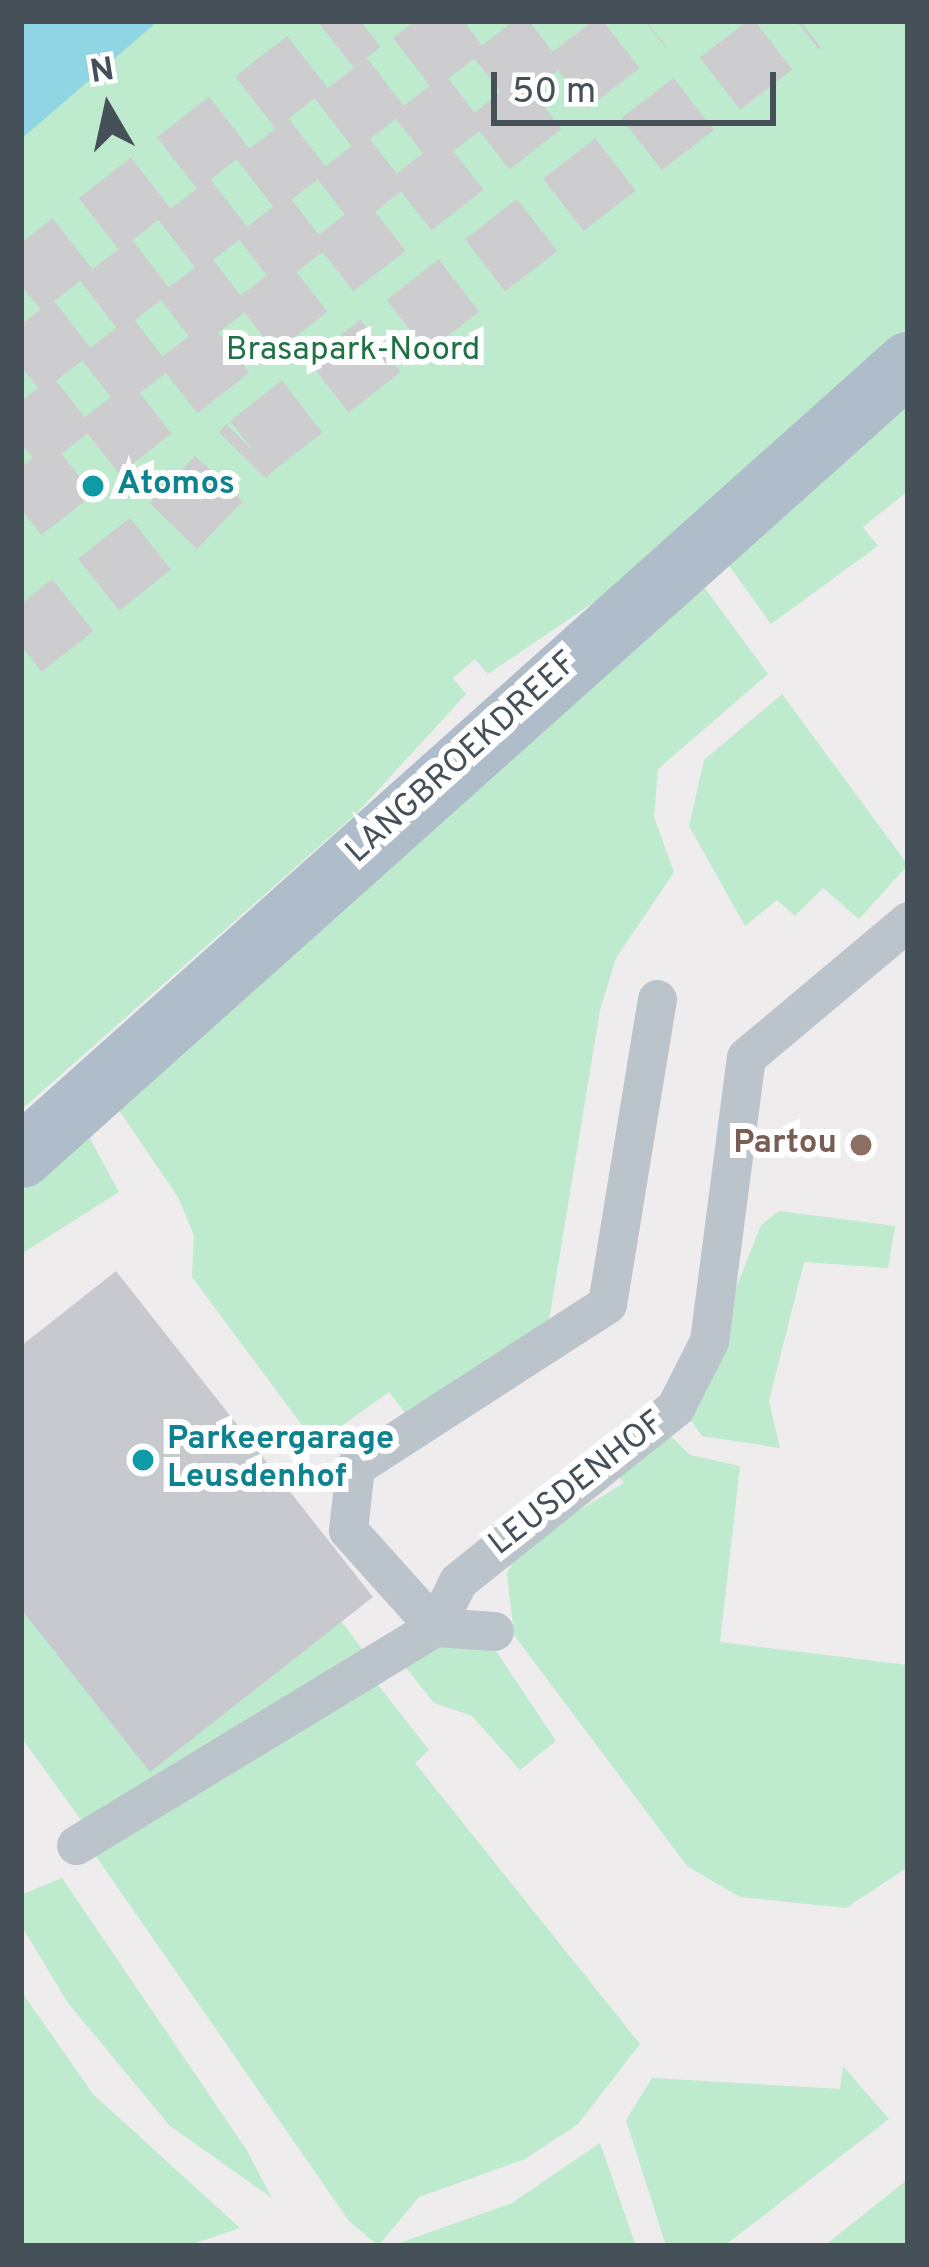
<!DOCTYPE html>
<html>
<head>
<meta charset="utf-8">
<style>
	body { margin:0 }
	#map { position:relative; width:929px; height:2267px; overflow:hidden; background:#efeced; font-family:Overpass,sans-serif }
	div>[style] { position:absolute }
	.green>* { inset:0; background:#beeacd }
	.water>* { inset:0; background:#8fd5e3 }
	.building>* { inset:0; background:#c7c9cf }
	.highway-tunnel>* { height:66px; margin-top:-33px; transform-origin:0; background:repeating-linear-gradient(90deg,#cdcdcf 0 66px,transparent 0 99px) }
	.street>* { height:39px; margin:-19.5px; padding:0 19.5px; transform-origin:19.5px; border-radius:19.5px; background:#bcc4cb }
	.primary>* { height:63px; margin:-31.5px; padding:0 31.5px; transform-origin:31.5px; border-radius:31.5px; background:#aebdc9 }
	.dots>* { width:33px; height:33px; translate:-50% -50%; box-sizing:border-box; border:6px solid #fff; border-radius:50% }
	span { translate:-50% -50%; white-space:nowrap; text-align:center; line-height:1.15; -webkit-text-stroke:12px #fff; paint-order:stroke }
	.park-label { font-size:33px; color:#1f7244 }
	.culture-label { font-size:33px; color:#0d838f; font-weight:700 }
	.left { translate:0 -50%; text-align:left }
	.street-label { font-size:33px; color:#465058 }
	.education-label { font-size:33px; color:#785e54; font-weight:700 }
	.right { translate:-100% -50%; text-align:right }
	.frame { position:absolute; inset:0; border:24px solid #465058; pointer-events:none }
	.north { position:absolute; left:48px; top:48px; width:120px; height:120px; -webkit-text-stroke:9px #fff; paint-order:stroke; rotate:351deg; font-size:33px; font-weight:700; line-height:48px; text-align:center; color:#465058 }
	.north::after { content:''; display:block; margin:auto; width:42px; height:54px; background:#465058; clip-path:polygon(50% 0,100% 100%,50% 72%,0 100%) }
	.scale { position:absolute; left:491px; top:72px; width:285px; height:54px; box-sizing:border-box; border:6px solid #465058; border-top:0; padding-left:15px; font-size:36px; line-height:42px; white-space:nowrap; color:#465058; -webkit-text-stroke:9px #fff; paint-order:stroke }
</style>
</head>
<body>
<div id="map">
	<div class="green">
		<div style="clip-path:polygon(143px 21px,908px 21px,908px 335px,634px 575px,488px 674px,475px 659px,453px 678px,466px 694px,358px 812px,21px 1110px,21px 112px)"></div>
		<div style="clip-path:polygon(908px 393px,908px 491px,863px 527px,878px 546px,771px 624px,723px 557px)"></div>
		<div style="clip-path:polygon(698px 579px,768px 674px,658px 769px,654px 817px,674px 872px,616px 958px,600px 1010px,549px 1321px,419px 1431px,389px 1392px,316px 1444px,192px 1277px,194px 1235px,178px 1197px,114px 1103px)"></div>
		<div style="clip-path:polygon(782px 694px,908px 865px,859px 919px,823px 888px,795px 916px,777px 900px,745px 926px,689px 826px,704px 760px)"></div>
		<div style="clip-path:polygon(87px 1133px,119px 1192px,21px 1254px,21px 1192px)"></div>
		<div style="clip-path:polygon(779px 1211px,895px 1226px,888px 1268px,804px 1262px,769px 1401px,780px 1448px,702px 1436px,686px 1414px,761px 1225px)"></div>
		<div style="clip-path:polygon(667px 1433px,690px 1455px,740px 1466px,720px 1642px,908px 1665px,908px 1867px,846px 1908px,740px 1897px,687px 1866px,514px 1635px,507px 1573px,524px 1544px,624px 1483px,616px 1473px)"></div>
		<div style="clip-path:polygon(21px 1581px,339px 1618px,368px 1657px,89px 1831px,21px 1737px)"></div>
		<div style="clip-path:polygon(421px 1644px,492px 1645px,556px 1741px,520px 1770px,472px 1716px,434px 1703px,399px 1659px)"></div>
		<div style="clip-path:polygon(371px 1676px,429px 1750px,415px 1763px,640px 2044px,578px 2124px,525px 2159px,419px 2197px,378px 2246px,349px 2221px,93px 1852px)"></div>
		<div style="clip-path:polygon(62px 1878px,246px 2149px,272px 2198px,170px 2126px,68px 2003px,21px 1925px,21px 1895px)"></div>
		<div style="clip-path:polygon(21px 1991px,93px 2094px,240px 2228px,187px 2246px,21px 2246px)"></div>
		<div style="clip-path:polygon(843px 2066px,889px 2119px,724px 2246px,666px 2246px,626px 2120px,652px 2078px,840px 2089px)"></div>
		<div style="clip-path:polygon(600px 2143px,636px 2246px,391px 2246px,512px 2203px)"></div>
		<div style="clip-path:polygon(908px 2179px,908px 2246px,824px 2246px)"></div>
	</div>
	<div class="water">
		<div style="clip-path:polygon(21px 21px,158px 21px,21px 139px)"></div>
	</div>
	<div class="building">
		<div style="clip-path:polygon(116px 1271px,373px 1597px,150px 1772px,21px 1609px,21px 1346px)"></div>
	</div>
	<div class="highway-tunnel">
		<div style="left:21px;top:285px;width:430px;rotate:-37.9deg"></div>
		<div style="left:21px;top:366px;width:565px;rotate:-37.6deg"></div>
		<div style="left:21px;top:443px;width:691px;rotate:-37.65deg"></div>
		<div style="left:21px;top:509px;width:793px;rotate:-37.98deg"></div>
		<div style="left:21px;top:646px;width:194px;rotate:-38.3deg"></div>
		<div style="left:173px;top:526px;width:110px;rotate:-45.7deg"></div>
		<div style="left:250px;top:447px;width:696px;rotate:-37.71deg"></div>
	</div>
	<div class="street">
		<div style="left:494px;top:1631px;width:59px;rotate:-176.1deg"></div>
		<div style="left:435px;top:1627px;width:130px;rotate:-131.9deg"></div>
		<div style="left:348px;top:1530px;width:63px;rotate:-83.7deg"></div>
		<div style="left:355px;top:1467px;width:300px;rotate:-32.9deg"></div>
		<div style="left:607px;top:1304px;width:309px;rotate:-80.7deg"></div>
		<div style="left:76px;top:1845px;width:420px;rotate:-31.3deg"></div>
		<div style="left:435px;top:1627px;width:51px;rotate:-63.4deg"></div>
		<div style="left:458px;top:1581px;width:278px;rotate:-38.6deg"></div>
		<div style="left:675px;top:1408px;width:75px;rotate:-63.1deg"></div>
		<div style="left:709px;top:1341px;width:286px;rotate:-82.6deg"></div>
		<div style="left:746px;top:1057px;width:212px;rotate:-40deg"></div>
	</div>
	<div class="primary">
		<div style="left:21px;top:1156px;width:1190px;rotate:-41.8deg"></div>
	</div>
	<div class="dots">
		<div style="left:93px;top:486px;background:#0f9aa8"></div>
		<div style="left:861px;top:1145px;background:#8d6e63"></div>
		<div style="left:143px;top:1460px;background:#0f9aa8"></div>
	</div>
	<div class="park-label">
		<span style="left:353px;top:352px">Brasapark-Noord</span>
	</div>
	<div class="culture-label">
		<span class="left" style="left:117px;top:486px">Atomos</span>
		<span class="left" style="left:167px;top:1460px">Parkeergarage<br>Leusdenhof</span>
	</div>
	<div class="street-label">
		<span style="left:463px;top:759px;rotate:-42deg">LANGBROEKDREEF</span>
		<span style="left:578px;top:1485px;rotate:-38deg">LEUSDENHOF</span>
	</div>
	<div class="education-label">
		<span class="right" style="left:837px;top:1145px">Partou</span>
	</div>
	<div class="frame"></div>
	<div class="north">N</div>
	<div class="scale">50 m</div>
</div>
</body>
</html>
